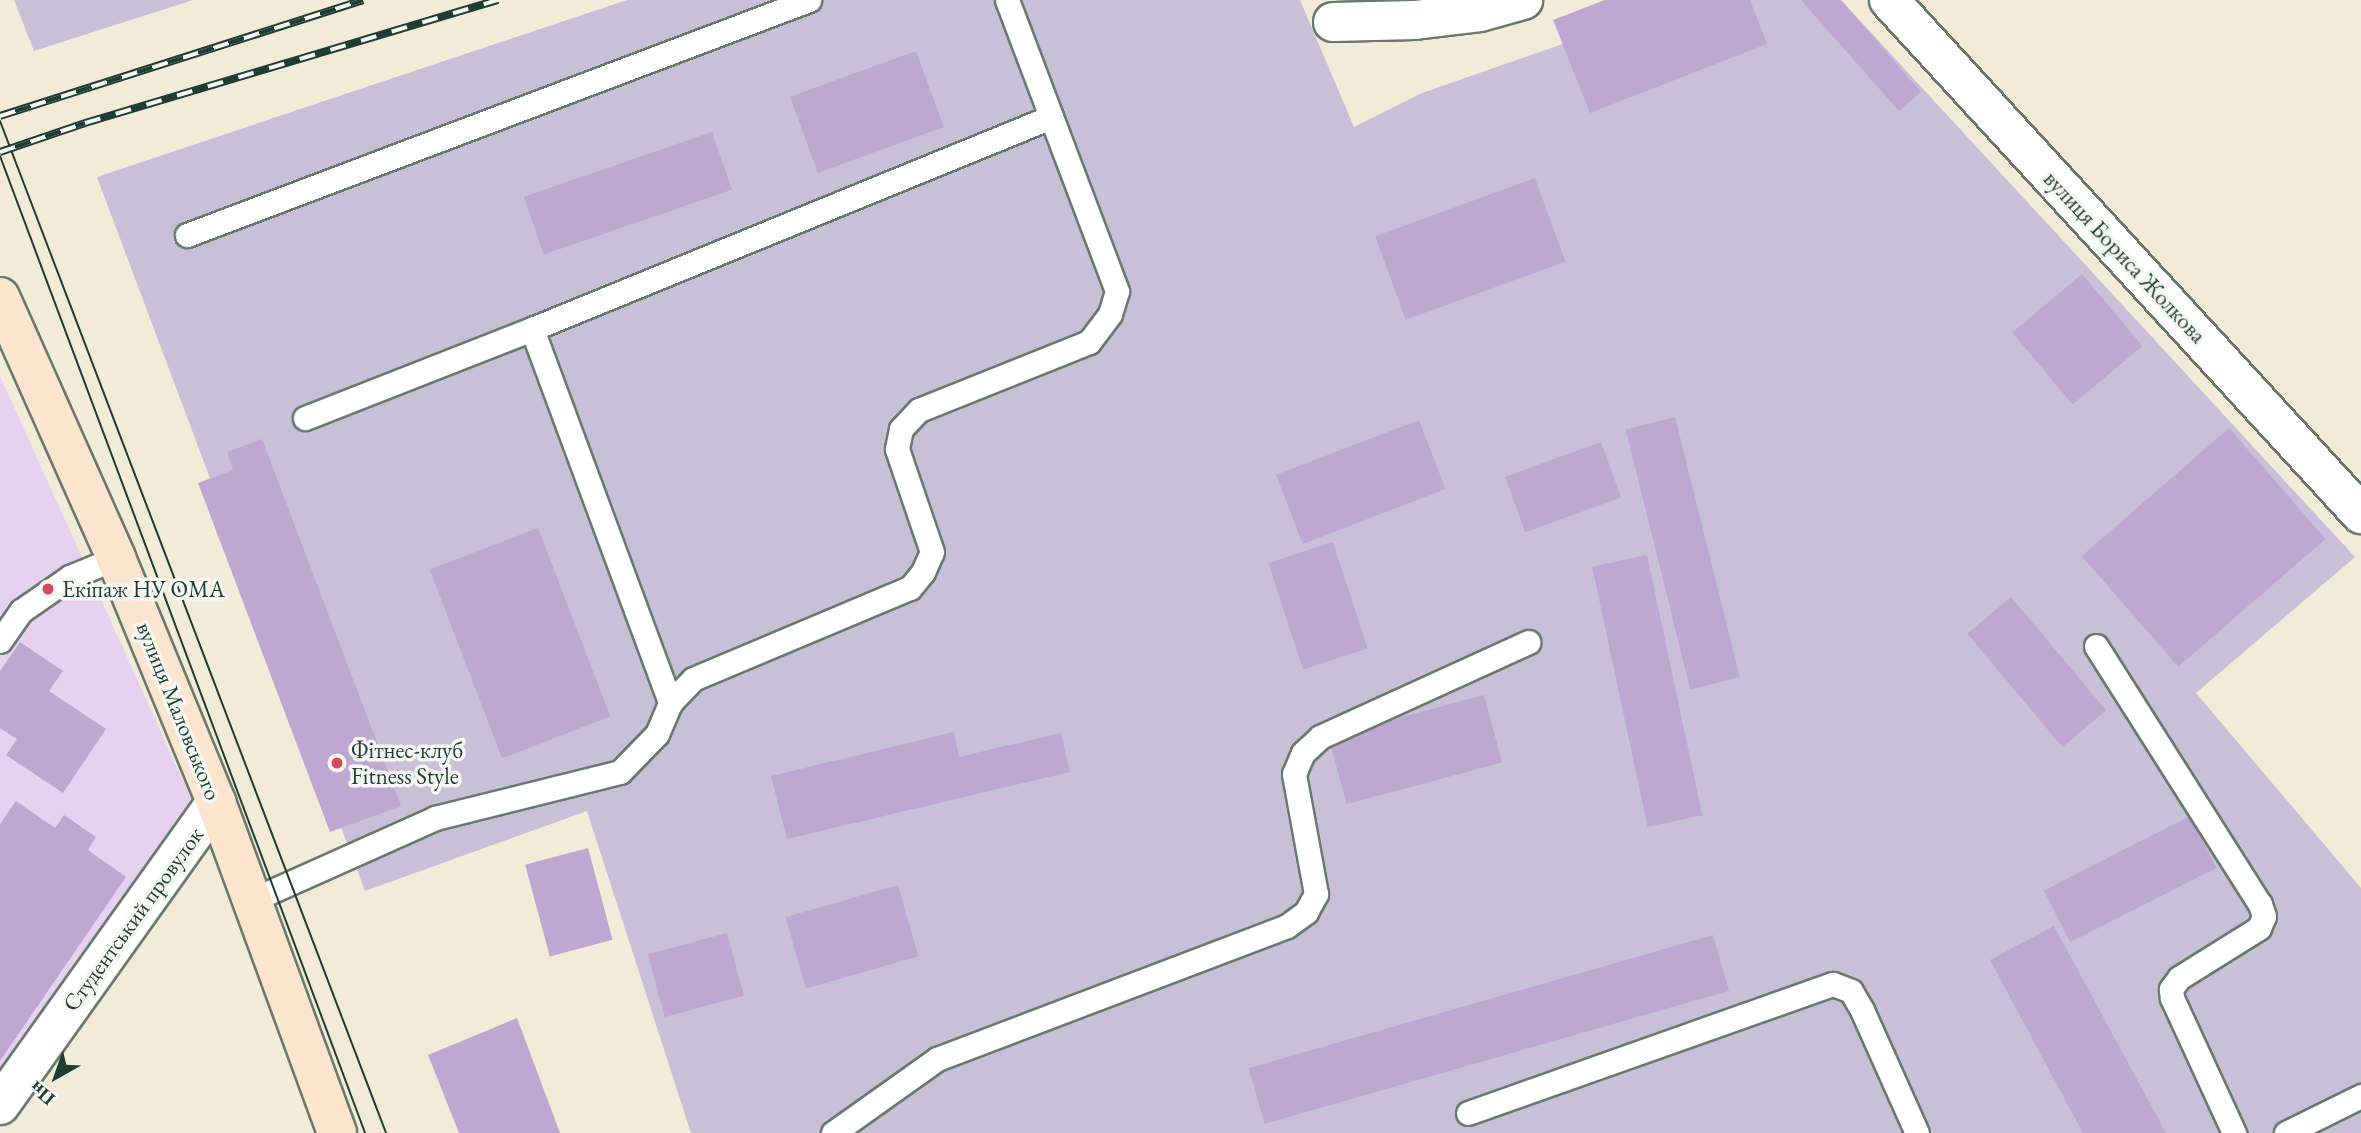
<!DOCTYPE html>
<html>
<head>
<meta charset="utf-8">
<style>
	body { margin:0 }
	#map { position:relative; width:2361px; height:1133px; overflow:hidden; background:#f1ebd8; font-family:"EB Garamond",serif }
	div>[style] { position:absolute }
	.built>* { inset:0; background:#e6d2f0 }
	.industrial>* { inset:0; background:#c8bfd8 }
	.building>* { inset:0; background:#bea8d1; transform-origin:0 0 }
	.roads { filter:drop-shadow(2px 0 #687a6d) drop-shadow(-2px 0 #687a6d) drop-shadow(0 2px #687a6d) drop-shadow(0 -2px #687a6d) }
	.lane>* { height:23px; margin:-11.5px; padding:0 11.5px; transform-origin:11.5px; border-radius:11.5px; background:#fff }
	.street>* { height:38px; margin:-19px; padding:0 19px; transform-origin:19px; border-radius:19px; background:#fff }
	.secondary>* { height:38px; margin:-19px; padding:0 19px; transform-origin:19px; border-radius:19px; background:#fce5cf }
	.tram>* { height:2px; margin:-1px; padding:0 1px; transform-origin:1px; border-radius:1px; background:#1f3d34 }
	.rail>* { height:8px; margin-top:-4px; transform-origin:0; background:repeating-linear-gradient(90deg,#f6f6f2 0 16px,#1f3d34 0 32px); box-sizing:border-box; border-block:2px solid #1f3d34 }
	.dots>* { width:19px; height:19px; translate:-50% -50%; box-sizing:border-box; border:4px solid #f6f6f2; border-radius:50% }
	span { translate:-50% -50%; white-space:nowrap; text-align:center; line-height:1.15; -webkit-text-stroke:7px #f6f6f2; paint-order:stroke }
	.street-label { font-size:23px; color:#1f3d34 }
	.poi-label { font-size:23px; color:#1f3d34 }
	.left { translate:0 -50%; text-align:left }
	.north { position:absolute; left:21px; top:1042px; width:70px; height:70px; -webkit-text-stroke:5px #f6f6f2; paint-order:stroke; rotate:220deg; font-size:19px; font-weight:700; line-height:28px; text-align:center; color:#1f3d34 }
	.north::after { content:''; display:block; margin:auto; width:24px; height:32px; background:#1f3d34; clip-path:polygon(50% 0,100% 100%,50% 72%,0 100%) }
</style>
</head>
<body>
<div id="map">
	<div class="built">
		<div style="clip-path:polygon(0 376px,193px 803px,0 1085px)"></div>
	</div>
	<div class="industrial">
		<div style="clip-path:polygon(14px 0,193px 0,34px 51px)"></div>
		<div style="clip-path:polygon(627px 0,1300px 0,1354px 127px,1422px 93px,1689px 0,1841px 0,2355px 557px,2196px 693px,2361px 888px,2361px 1133px,691px 1133px,587px 811px,365px 891px,97px 177px)"></div>
	</div>
	<div class="building">
		<div style="clip-path:polygon(1605px 0,1750px 0,1767px 44px,1590px 113px,1553px 20px)"></div>
		<div style="clip-path:polygon(1801px 0,1841px 0,1921px 92px,1899px 111px)"></div>
		<div style="left:916px;top:51px;width:81px;height:134px;rotate:70deg"></div>
		<div style="left:712px;top:132px;width:61px;height:199px;rotate:71deg"></div>
		<div style="left:1535px;top:178px;width:89px;height:170px;rotate:70deg"></div>
		<div style="left:2082px;top:274px;width:94px;height:91px;rotate:50deg"></div>
		<div style="left:1675px;top:417px;width:268px;height:51px;rotate:76deg"></div>
		<div style="left:1419px;top:420px;width:74px;height:153px;rotate:69deg"></div>
		<div style="left:2229px;top:428px;width:147px;height:195px;rotate:49deg"></div>
		<div style="clip-path:polygon(262px 439px,401px 806px,330px 832px,198px 483px,233px 470px,227px 452px)"></div>
		<div style="left:1601px;top:442px;width:59px;height:102px;rotate:70deg"></div>
		<div style="left:538px;top:528px;width:202px;height:116px;rotate:69deg"></div>
		<div style="left:1333px;top:542px;width:112px;height:68px;rotate:72deg"></div>
		<div style="left:1647px;top:555px;width:266px;height:56px;rotate:78deg"></div>
		<div style="left:2011px;top:597px;width:148px;height:57px;rotate:50deg"></div>
		<div style="clip-path:polygon(20px 642px,63px 671px,49px 691px,106px 729px,63px 793px,6px 755px,17px 739px,0 728px,0 671px)"></div>
		<div style="left:1484px;top:695px;width:70px;height:161px;rotate:75deg"></div>
		<div style="clip-path:polygon(954px 732px,959px 757px,1061px 733px,1070px 772px,787px 839px,771px 776px)"></div>
		<div style="clip-path:polygon(16px 801px,55px 828px,64px 815px,96px 837px,88px 850px,126px 877px,0 1061px,0 824px)"></div>
		<div style="left:2190px;top:816px;width:58px;height:164px;rotate:63deg"></div>
		<div style="left:588px;top:848px;width:95px;height:65px;rotate:75deg"></div>
		<div style="left:898px;top:885px;width:74px;height:117px;rotate:74deg"></div>
		<div style="clip-path:polygon(2054px 926px,2166px 1133px,2083px 1133px,1990px 960px)"></div>
		<div style="left:727px;top:933px;width:65px;height:82px;rotate:75deg"></div>
		<div style="left:1713px;top:935px;width:58px;height:483px;rotate:74deg"></div>
		<div style="clip-path:polygon(517px 1018px,560px 1133px,459px 1133px,428px 1055px)"></div>
	</div>
	<div class="roads">
		<div class="lane">
			<div style="left:187px;top:235px;width:665px;rotate:-20.7deg"></div>
			<div style="left:532px;top:329px;width:399px;rotate:69.7deg"></div>
			<div style="left:305px;top:418px;width:244px;rotate:-21.4deg"></div>
			<div style="left:532px;top:329px;width:561px;rotate:-22.22deg"></div>
			<div style="left:0;top:641px;width:37px;rotate:-55deg"></div>
			<div style="left:21px;top:611px;width:60px;rotate:-34.8deg"></div>
			<div style="left:70px;top:577px;width:50px;rotate:-22.4deg"></div>
			<div style="left:2096px;top:646px;width:306px;rotate:57.6deg"></div>
			<div style="left:2260px;top:904px;width:13px;rotate:72deg"></div>
			<div style="left:2264px;top:916px;width:13px;rotate:113deg"></div>
			<div style="left:2259px;top:928px;width:94px;rotate:148deg"></div>
			<div style="left:2179px;top:978px;width:14px;rotate:126deg"></div>
			<div style="left:2171px;top:989px;width:9px;rotate:84deg"></div>
			<div style="left:2172px;top:998px;width:149px;rotate:65.3deg"></div>
			<div style="left:252px;top:900px;width:201px;rotate:-24.1deg"></div>
			<div style="left:435px;top:818px;width:191px;rotate:-14deg"></div>
			<div style="left:620px;top:772px;width:53px;rotate:-45.8deg"></div>
			<div style="left:657px;top:734px;width:34px;rotate:-67deg"></div>
			<div style="left:670px;top:703px;width:33px;rotate:-46deg"></div>
			<div style="left:693px;top:679px;width:235px;rotate:-22.8deg"></div>
			<div style="left:910px;top:588px;width:21px;rotate:-51deg"></div>
			<div style="left:923px;top:572px;width:22px;rotate:-66deg"></div>
			<div style="left:932px;top:552px;width:109px;rotate:-108.8deg"></div>
			<div style="left:897px;top:449px;width:20px;rotate:-79deg"></div>
			<div style="left:901px;top:429px;width:26px;rotate:-47deg"></div>
			<div style="left:919px;top:410px;width:183px;rotate:-21.8deg"></div>
			<div style="left:1089px;top:342px;width:35px;rotate:-53deg"></div>
			<div style="left:1110px;top:314px;width:24px;rotate:-73deg"></div>
			<div style="left:1117px;top:291px;width:311px;rotate:-110.7deg"></div>
			<div style="left:1468px;top:1113px;width:387px;rotate:-19.5deg"></div>
			<div style="left:1833px;top:984px;width:19px;rotate:21deg"></div>
			<div style="left:1851px;top:991px;width:22px;rotate:60deg"></div>
			<div style="left:1862px;top:1010px;width:135px;rotate:65.9deg"></div>
			<div style="left:833px;top:1133px;width:128px;rotate:-35.4deg"></div>
			<div style="left:937px;top:1059px;width:374px;rotate:-20.8deg"></div>
			<div style="left:1287px;top:926px;width:24px;rotate:-36deg"></div>
			<div style="left:1306px;top:912px;width:21px;rotate:-61deg"></div>
			<div style="left:1316px;top:894px;width:122px;rotate:-100.4deg"></div>
			<div style="left:1294px;top:774px;width:23px;rotate:-67deg"></div>
			<div style="left:1303px;top:753px;width:23px;rotate:-43deg"></div>
			<div style="left:1320px;top:737px;width:229px;rotate:-24.5deg"></div>
			<div style="left:2286px;top:1133px;width:84px;rotate:-26.3deg"></div>
		</div>
		<div class="street">
			<div style="left:1889px;top:0;width:698px;rotate:47.44deg"></div>
			<div style="left:1333px;top:22px;width:82px;rotate:-1.4deg"></div>
			<div style="left:1415px;top:20px;width:65px;rotate:-7deg"></div>
			<div style="left:1480px;top:12px;width:45px;rotate:-15.6deg"></div>
			<div style="left:0;top:1105px;width:372px;rotate:-54.5deg"></div>
		</div>
		<div class="secondary">
			<div style="left:0;top:297px;width:286px;rotate:66deg"></div>
			<div style="left:116px;top:558px;width:264px;rotate:67.7deg"></div>
			<div style="left:216px;top:802px;width:352px;rotate:69.9deg"></div>
		</div>
	</div>
	<div class="tram">
		<div style="left:0;top:121px;width:1083px;rotate:69.12deg"></div>
		<div style="left:0;top:156px;width:1043px;rotate:69.51deg"></div>
	</div>
	<div class="rail">
		<div style="left:0;top:116px;width:381px;rotate:-17.7deg"></div>
		<div style="left:0;top:152px;width:90px;rotate:-18.8deg"></div>
		<div style="left:85px;top:123px;width:431px;rotate:-16.6deg"></div>
	</div>
	<div class="dots">
		<div style="left:48px;top:589px;background:#d1495b"></div>
		<div style="left:337px;top:763px;background:#d1495b"></div>
	</div>
	<div class="street-label">
		<span style="left:2125px;top:257px;rotate:47deg">вулиця Бориса Жолкова</span>
		<span style="left:179px;top:711px;rotate:68deg">вулиця Маловського</span>
		<span style="left:133px;top:919px;rotate:-54deg">Студентський провулок</span>
	</div>
	<div class="poi-label">
		<span class="left" style="left:62px;top:589px">Екіпаж НУ ОМА</span>
		<span class="left" style="left:351px;top:763px">Фітнес-клуб<br>Fitness Style</span>
	</div>
	<div class="north">Пн</div>
</div>
</body>
</html>
